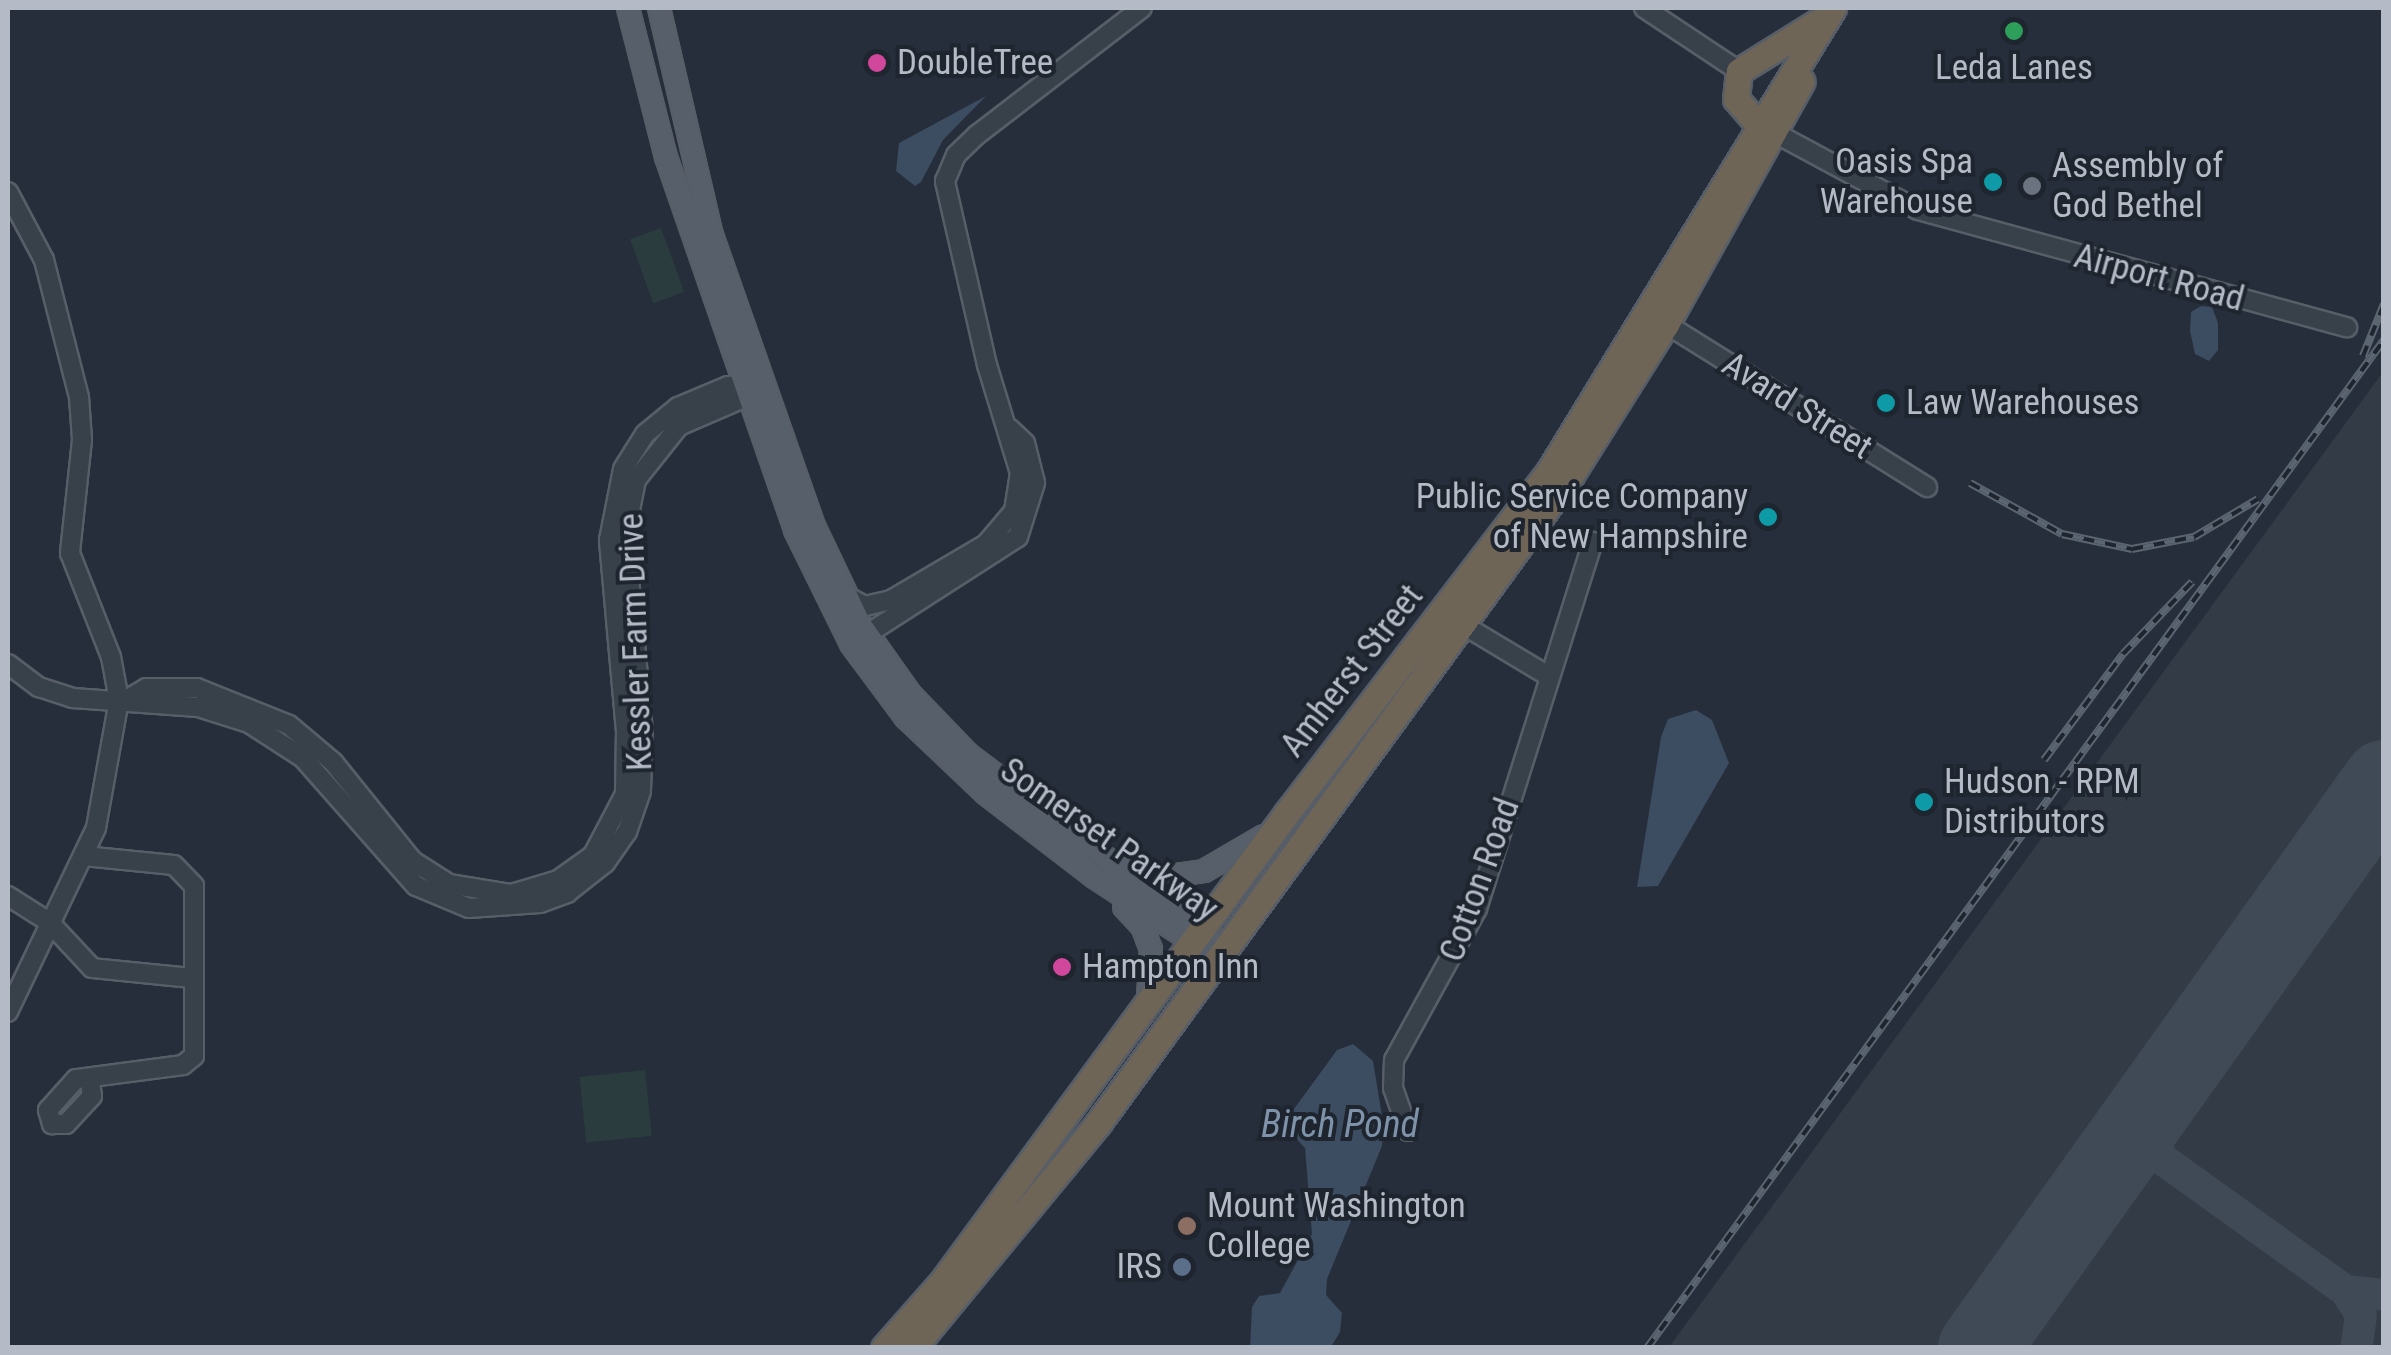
<!DOCTYPE html>
<html>
<head>
<meta charset="utf-8">
<style>
	body { margin:0 }
	#map { position:relative; width:2391px; height:1355px; overflow:hidden; background:#252e3a; font-family:"Roboto Condensed",sans-serif }
	div>[style] { position:absolute }
	.airport>* { inset:0; background:#333b47 }
	.green>* { inset:0; background:#2a3c3d; transform-origin:0 0 }
	.water>* { inset:0; background:#3c4c61 }
	.taxiway>* { height:32px; margin:-16px; padding:0 16px; transform-origin:16px; border-radius:16px; background:#404956 }
	.runway>* { height:82px; margin:-41px; padding:0 41px; transform-origin:41px; border-radius:41px; background:#404956 }
	.roads { filter:drop-shadow(2px 0 #575e68) drop-shadow(-2px 0 #575e68) drop-shadow(0 2px #575e68) drop-shadow(0 -2px #575e68) }
	.minor>* { height:18px; margin:-9px; padding:0 9px; transform-origin:9px; border-radius:9px; background:#38404a }
	.major>* { height:20px; margin:-10px; padding:0 10px; transform-origin:10px; border-radius:10px; background:#575f6a }
	.highway>* { height:25px; margin:-12.5px; padding:0 12.5px; transform-origin:12.5px; border-radius:12.5px; background:#6f6556 }
	.rail>* { height:8px; margin-top:-4px; transform-origin:0; background:repeating-linear-gradient(90deg,#1e252f 0 11px,#5b6471 0 22px); box-sizing:border-box; border-block:2px solid #5b6471 }
	.dots>* { width:28px; height:28px; translate:-50% -50%; box-sizing:border-box; border:5px solid #1e252f; border-radius:50% }
	span { translate:-50% -50%; white-space:nowrap; text-align:center; line-height:1.15; -webkit-text-stroke:8px #1e252f; paint-order:stroke }
	.poi-label { font-size:35px; color:#b4bbc6 }
	.left { translate:0 -50%; text-align:left }
	.right { translate:-100% -50%; text-align:right }
	.street-label { font-size:35px; color:#b4bbc6 }
	.water-label { font-size:38px; color:#7e92aa; font-style:italic }
	.frame { position:absolute; inset:0; border:10px solid #b4bbc6; pointer-events:none }
</style>
</head>
<body>
<div id="map">
	<div class="airport">
		<div style="clip-path:polygon(2383px 372px,2383px 1347px,1669px 1347px)"></div>
	</div>
	<div class="green">
		<div style="left:661px;top:228px;width:68px;height:33px;rotate:70deg"></div>
		<div style="left:645px;top:1070px;width:66px;height:66px;rotate:84deg"></div>
	</div>
	<div class="water">
		<div style="clip-path:polygon(986px 96px,943px 140px,921px 182px,915px 186px,896px 171px,899px 143px)"></div>
		<div style="clip-path:polygon(2201px 306px,2212px 307px,2218px 323px,2218px 350px,2209px 361px,2195px 354px,2190px 331px,2191px 312px)"></div>
		<div style="clip-path:polygon(1696px 710px,1712px 720px,1729px 763px,1658px 886px,1637px 887px,1661px 737px,1668px 719px)"></div>
		<div style="clip-path:polygon(1353px 1044px,1373px 1061px,1383px 1122px,1382px 1146px,1327px 1279px,1326px 1295px,1342px 1313px,1340px 1332px,1331px 1347px,1250px 1347px,1252px 1307px,1259px 1296px,1280px 1293px,1312px 1234px,1305px 1148px,1283px 1124px,1337px 1050px)"></div>
	</div>
	<div class="taxiway">
		<div style="left:2164px;top:1091px;width:40px;rotate:112deg"></div>
		<div style="left:2149px;top:1128px;width:34px;rotate:67deg"></div>
		<div style="left:2162px;top:1159px;width:226px;rotate:35.7deg"></div>
		<div style="left:2346px;top:1291px;width:38px;rotate:6deg"></div>
		<div style="left:2103px;top:1174px;width:40px;rotate:-28deg"></div>
		<div style="left:2138px;top:1155px;width:24px;rotate:9deg"></div>
		<div style="left:2346px;top:1291px;width:28px;rotate:58deg"></div>
		<div style="left:2361px;top:1315px;width:29px;rotate:98deg"></div>
	</div>
	<div class="runway">
		<div style="left:1979px;top:1348px;width:697px;rotate:-54.46deg"></div>
	</div>
	<div class="roads">
		<div class="minor">
			<div style="left:1644px;top:8px;width:114px;rotate:33.6deg"></div>
			<div style="left:1764px;top:127px;width:175px;rotate:28.3deg"></div>
			<div style="left:1918px;top:210px;width:445px;rotate:15.3deg"></div>
			<div style="left:8px;top:192px;width:77px;rotate:62.1deg"></div>
			<div style="left:44px;top:260px;width:141px;rotate:75.7deg"></div>
			<div style="left:79px;top:397px;width:43px;rotate:86deg"></div>
			<div style="left:82px;top:440px;width:114px;rotate:96.1deg"></div>
			<div style="left:70px;top:553px;width:112px;rotate:68.5deg"></div>
			<div style="left:111px;top:657px;width:44px;rotate:79.5deg"></div>
			<div style="left:119px;top:700px;width:130px;rotate:100.2deg"></div>
			<div style="left:96px;top:828px;width:204px;rotate:115.6deg"></div>
			<div style="left:1666px;top:324px;width:308px;rotate:32deg"></div>
			<div style="left:844px;top:595px;width:24px;rotate:28deg"></div>
			<div style="left:865px;top:606px;width:27px;rotate:-13deg"></div>
			<div style="left:891px;top:600px;width:110px;rotate:-30.5deg"></div>
			<div style="left:986px;top:544px;width:43px;rotate:-49.7deg"></div>
			<div style="left:1014px;top:511px;width:38px;rotate:-81deg"></div>
			<div style="left:1020px;top:473px;width:113px;rotate:-107deg"></div>
			<div style="left:987px;top:365px;width:189px;rotate:-102.9deg"></div>
			<div style="left:945px;top:181px;width:28px;rotate:-67deg"></div>
			<div style="left:956px;top:155px;width:29px;rotate:-44deg"></div>
			<div style="left:977px;top:135px;width:208px;rotate:-37.6deg"></div>
			<div style="left:1465px;top:626px;width:96px;rotate:30.9deg"></div>
			<div style="left:858px;top:640px;width:190px;rotate:-32.8deg"></div>
			<div style="left:1018px;top:537px;width:57px;rotate:-72.5deg"></div>
			<div style="left:1035px;top:483px;width:41px;rotate:-104deg"></div>
			<div style="left:1025px;top:443px;width:21px;rotate:-137deg"></div>
			<div style="left:8px;top:664px;width:39px;rotate:37deg"></div>
			<div style="left:39px;top:687px;width:36px;rotate:18deg"></div>
			<div style="left:73px;top:698px;width:125px;rotate:4.1deg"></div>
			<div style="left:198px;top:707px;width:53px;rotate:17.4deg"></div>
			<div style="left:249px;top:723px;width:64px;rotate:32.9deg"></div>
			<div style="left:303px;top:758px;width:171px;rotate:48.6deg"></div>
			<div style="left:416px;top:886px;width:57px;rotate:22.5deg"></div>
			<div style="left:469px;top:908px;width:71px;rotate:-4deg"></div>
			<div style="left:540px;top:903px;width:29px;rotate:-20deg"></div>
			<div style="left:567px;top:893px;width:48px;rotate:-38.3deg"></div>
			<div style="left:605px;top:863px;width:38px;rotate:-55deg"></div>
			<div style="left:627px;top:832px;width:43px;rotate:-71.1deg"></div>
			<div style="left:641px;top:791px;width:60px;rotate:-88.1deg"></div>
			<div style="left:643px;top:731px;width:197px;rotate:-95.2deg"></div>
			<div style="left:625px;top:535px;width:56px;rotate:-78.7deg"></div>
			<div style="left:636px;top:480px;width:69px;rotate:-51.5deg"></div>
			<div style="left:679px;top:426px;width:88px;rotate:-23.4deg"></div>
			<div style="left:128px;top:699px;width:21px;rotate:-31deg"></div>
			<div style="left:146px;top:688px;width:51px"></div>
			<div style="left:197px;top:688px;width:99px;rotate:21.9deg"></div>
			<div style="left:289px;top:725px;width:57px;rotate:40.1deg"></div>
			<div style="left:333px;top:762px;width:127px;rotate:51.1deg"></div>
			<div style="left:413px;top:861px;width:43px;rotate:32.6deg"></div>
			<div style="left:449px;top:884px;width:63px;rotate:9.2deg"></div>
			<div style="left:511px;top:894px;width:49px;rotate:-16.6deg"></div>
			<div style="left:558px;top:880px;width:43px;rotate:-35.5deg"></div>
			<div style="left:593px;top:855px;width:69px;rotate:-62.3deg"></div>
			<div style="left:625px;top:794px;width:62px;rotate:-89.1deg"></div>
			<div style="left:626px;top:732px;width:193px;rotate:-95.1deg"></div>
			<div style="left:609px;top:540px;width:72px;rotate:-78.8deg"></div>
			<div style="left:623px;top:469px;width:41px;rotate:-57.8deg"></div>
			<div style="left:645px;top:434px;width:43px;rotate:-39.3deg"></div>
			<div style="left:678px;top:407px;width:54px;rotate:-22.8deg"></div>
			<div style="left:728px;top:386px;width:28px;rotate:-4deg"></div>
			<div style="left:84px;top:856px;width:90px;rotate:5.7deg"></div>
			<div style="left:174px;top:865px;width:29px;rotate:46deg"></div>
			<div style="left:194px;top:886px;width:170px;rotate:90deg"></div>
			<div style="left:194px;top:1056px;width:14px;rotate:141deg"></div>
			<div style="left:183px;top:1065px;width:108px;rotate:172.5deg"></div>
			<div style="left:76px;top:1079px;width:42px;rotate:132.1deg"></div>
			<div style="left:48px;top:1110px;width:15px;rotate:74deg"></div>
			<div style="left:52px;top:1124px;width:14px"></div>
			<div style="left:66px;top:1124px;width:38px;rotate:-47deg"></div>
			<div style="left:92px;top:1096px;width:15px;rotate:-98deg"></div>
			<div style="left:8px;top:896px;width:49px;rotate:32.4deg"></div>
			<div style="left:49px;top:922px;width:63px;rotate:46.9deg"></div>
			<div style="left:92px;top:968px;width:101px;rotate:5.7deg"></div>
			<div style="left:1408px;top:1131px;width:46px;rotate:-109.2deg"></div>
			<div style="left:1393px;top:1088px;width:28px;rotate:-88deg"></div>
			<div style="left:1394px;top:1060px;width:172px;rotate:-61.2deg"></div>
			<div style="left:1477px;top:909px;width:385px;rotate:-72.5deg"></div>
		</div>
		<div class="major">
			<div style="left:628px;top:8px;width:154px;rotate:75.7deg"></div>
			<div style="left:666px;top:157px;width:395px;rotate:70.9deg"></div>
			<div style="left:795px;top:530px;width:127px;rotate:63.8deg"></div>
			<div style="left:851px;top:644px;width:92px;rotate:53.4deg"></div>
			<div style="left:906px;top:718px;width:110px;rotate:43.5deg"></div>
			<div style="left:986px;top:794px;width:136px;rotate:37.5deg"></div>
			<div style="left:1094px;top:877px;width:126px;rotate:33.3deg"></div>
			<div style="left:1199px;top:946px;width:25px;rotate:18deg"></div>
			<div style="left:659px;top:8px;width:233px;rotate:76.9deg"></div>
			<div style="left:712px;top:235px;width:308px;rotate:70.7deg"></div>
			<div style="left:814px;top:526px;width:107px;rotate:64.6deg"></div>
			<div style="left:860px;top:623px;width:87px;rotate:54.8deg"></div>
			<div style="left:910px;top:694px;width:85px;rotate:46deg"></div>
			<div style="left:969px;top:755px;width:301px;rotate:36.9deg"></div>
			<div style="left:1129px;top:869px;width:41px;rotate:9.9deg"></div>
			<div style="left:1169px;top:876px;width:35px;rotate:-8deg"></div>
			<div style="left:1204px;top:871px;width:69px;rotate:-30.3deg"></div>
			<div style="left:1124px;top:907px;width:26px;rotate:47deg"></div>
			<div style="left:1142px;top:926px;width:25px;rotate:69deg"></div>
			<div style="left:1151px;top:949px;width:49px;rotate:93.5deg"></div>
		</div>
		<div class="highway">
			<div style="left:1757px;top:123px;width:32px;rotate:-131deg"></div>
			<div style="left:1736px;top:99px;width:28px;rotate:-84deg"></div>
			<div style="left:1739px;top:71px;width:93px;rotate:-31.8deg"></div>
			<div style="left:884px;top:1348px;width:89px;rotate:-48.6deg"></div>
			<div style="left:943px;top:1281px;width:581px;rotate:-53.68deg"></div>
			<div style="left:1287px;top:813px;width:432px;rotate:-52.5deg"></div>
			<div style="left:1550px;top:470px;width:542px;rotate:-58.51deg"></div>
			<div style="left:913px;top:1348px;width:293px;rotate:-50.5deg"></div>
			<div style="left:1099px;top:1122px;width:801px;rotate:-53.89deg"></div>
			<div style="left:1571px;top:475px;width:178px;rotate:-57.8deg"></div>
			<div style="left:1666px;top:324px;width:278px;rotate:-60.8deg"></div>
		</div>
	</div>
	<div class="rail">
		<div style="left:2363px;top:356px;width:56px;rotate:-68deg"></div>
		<div style="left:1970px;top:483px;width:105px;rotate:29deg"></div>
		<div style="left:2062px;top:534px;width:72px;rotate:12.1deg"></div>
		<div style="left:2132px;top:549px;width:63px;rotate:-11deg"></div>
		<div style="left:2194px;top:537px;width:74px;rotate:-30.7deg"></div>
		<div style="left:2044px;top:760px;width:132px;rotate:-53.3deg"></div>
		<div style="left:2123px;top:654px;width:100px;rotate:-46.2deg"></div>
		<div style="left:1647px;top:1348px;width:1249px;rotate:-53.83deg"></div>
	</div>
	<div class="dots">
		<div style="left:2014px;top:31px;background:#2e9e5b"></div>
		<div style="left:877px;top:63px;background:#d1479c"></div>
		<div style="left:1993px;top:182px;background:#0f9aa8"></div>
		<div style="left:2032px;top:186px;background:#6b7280"></div>
		<div style="left:1886px;top:403px;background:#0f9aa8"></div>
		<div style="left:1768px;top:517px;background:#0f9aa8"></div>
		<div style="left:1924px;top:802px;background:#0f9aa8"></div>
		<div style="left:1062px;top:967px;background:#d1479c"></div>
		<div style="left:1187px;top:1226px;background:#8d6e63"></div>
		<div style="left:1182px;top:1267px;background:#5c6f8a"></div>
	</div>
	<div class="poi-label">
		<span class="left" style="left:897px;top:63px">DoubleTree</span>
		<span style="left:2014px;top:68px">Leda Lanes</span>
		<span class="right" style="left:1973px;top:182px">Oasis Spa<br>Warehouse</span>
		<span class="left" style="left:2052px;top:186px">Assembly of<br>God Bethel</span>
		<span class="left" style="left:1906px;top:403px">Law Warehouses</span>
		<span class="right" style="left:1748px;top:517px">Public Service Company<br>of New Hampshire</span>
		<span class="left" style="left:1944px;top:802px">Hudson - RPM<br>Distributors</span>
		<span class="left" style="left:1082px;top:967px">Hampton Inn</span>
		<span class="left" style="left:1207px;top:1226px">Mount Washington<br>College</span>
		<span class="right" style="left:1162px;top:1267px">IRS</span>
	</div>
	<div class="street-label">
		<span style="left:2159px;top:278px;rotate:15deg">Airport Road</span>
		<span style="left:1797px;top:406px;rotate:32deg">Avard Street</span>
		<span style="left:636px;top:642px;rotate:-92deg">Kessler Farm Drive</span>
		<span style="left:1352px;top:671px;rotate:-52deg">Amherst Street</span>
		<span style="left:1109px;top:840px;rotate:35deg">Somerset Parkway</span>
		<span style="left:1480px;top:880px;rotate:-70deg">Cotton Road</span>
	</div>
	<div class="water-label">
		<span style="left:1340px;top:1125px">Birch Pond</span>
	</div>
	<div class="frame"></div>
</div>
</body>
</html>
